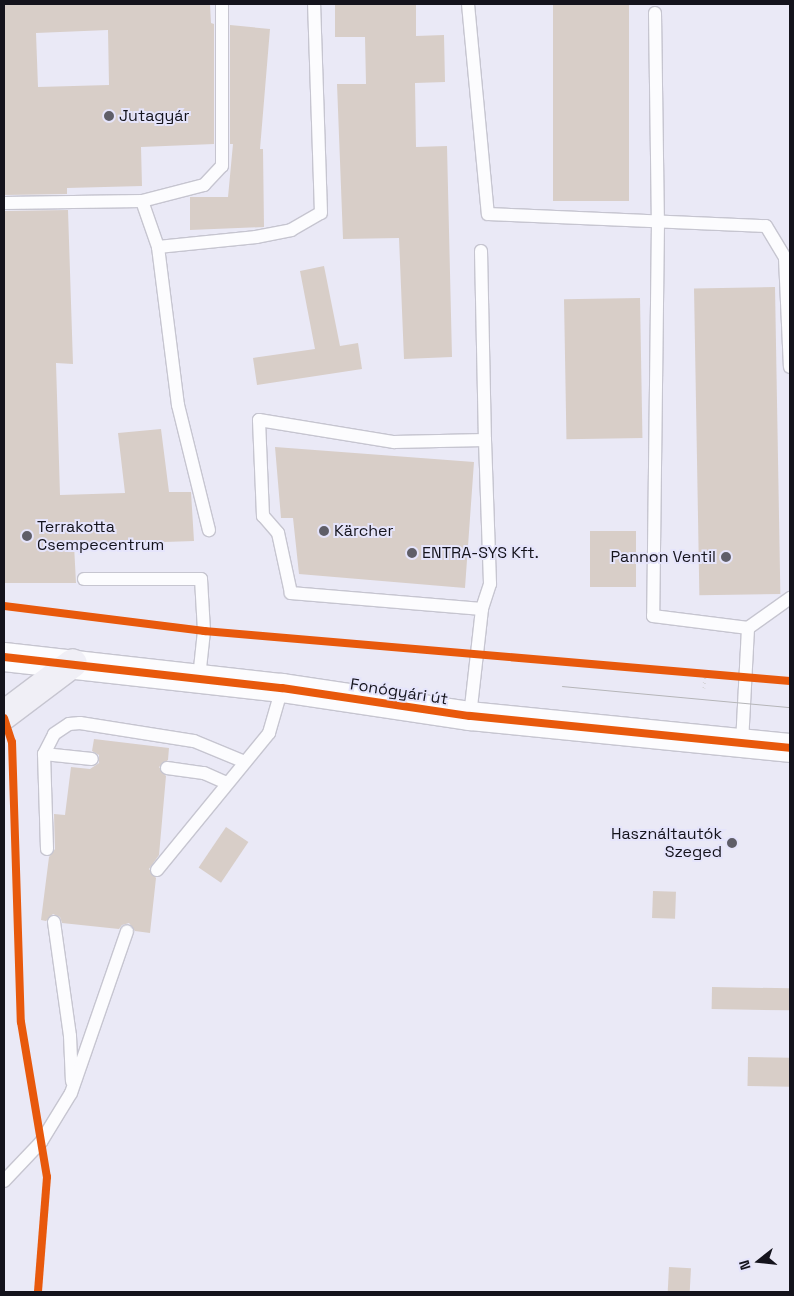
<!DOCTYPE html>
<html>
<head>
<meta charset="utf-8">
<style>
	body { margin:0 }
	#map { position:relative; width:794px; height:1296px; overflow:hidden; background:#eae9f6; font-family:"Space Grotesk",sans-serif }
	div>[style] { position:absolute }
	.building>* { inset:0; background:#d8cec8; transform-origin:0 0 }
	.path>* { height:3px; margin-top:-1.5px; transform-origin:0; background:repeating-linear-gradient(90deg,#d6d5da 0 1px,transparent 0 5px) }
	.roads { filter:drop-shadow(1px 0 #c6c5d0) drop-shadow(-1px 0 #c6c5d0) drop-shadow(0 1px #c6c5d0) drop-shadow(0 -1px #c6c5d0) }
	.service>* { height:12px; margin:-6px; padding:0 6px; transform-origin:6px; border-radius:6px; background:#fcfcfe }
	.tertiary>* { height:28px; margin:-14px; padding:0 14px; transform-origin:14px; border-radius:14px; background:#fcfcfe }
	.primary>* { height:28px; margin:-14px; padding:0 14px; transform-origin:14px; border-radius:14px; background:#f0eff6 }
	.tram>* { height:1px; margin:-0.5px; padding:0 0.5px; transform-origin:0.5px; border-radius:0.5px; background:#b5b5b8 }
	.cycleway>* { height:8px; margin:-4px; padding:0 4px; transform-origin:4px; border-radius:4px; background:#e8590c }
	.dots>* { width:14px; height:14px; translate:-50% -50%; box-sizing:border-box; border:2px solid #e5e4fb; border-radius:50% }
	span { translate:-50% -50%; white-space:nowrap; text-align:center; line-height:1.15; -webkit-text-stroke:4px #e5e4fb; paint-order:stroke }
	.poi-label { font-size:16px; color:#14131c }
	.left { translate:0 -50%; text-align:left }
	.right { translate:-100% -50%; text-align:right }
	.street-label { font-size:16px; color:#14131c }
	.frame { position:absolute; inset:0; border:5px solid #14131c; pointer-events:none }
	.north { position:absolute; left:734px; top:1236px; width:50px; height:50px; -webkit-text-stroke:4px #e5e4fb; paint-order:stroke; rotate:254deg; font-size:14px; font-weight:700; line-height:20px; text-align:center; color:#14131c }
	.north::after { content:''; display:block; margin:auto; width:18px; height:22px; background:#14131c; clip-path:polygon(50% 0,100% 100%,50% 72%,0 100%) }
</style>
</head>
<body>
<div id="map">
	<div class="building">
		<div style="clip-path:polygon(evenodd,4px 4px,210px 4px,211px 23px,214px 24px,214px 144px,141px 147px,142px 186px,67px 188px,67px 194px,4px 195px,4px 4px,108px 30px,109px 85px,38px 87px,36px 33px,108px 30px)"></div>
		<div style="clip-path:polygon(335px 4px,416px 4px,416px 36px,444px 35px,445px 82px,415px 83px,416px 147px,447px 146px,452px 357px,404px 359px,399px 238px,343px 239px,337px 84px,366px 84px,365px 37px,335px 37px)"></div>
		<div style="left:553px;top:4px;width:76px;height:197px"></div>
		<div style="clip-path:polygon(230px 25px,270px 29px,260px 149px,263px 149px,264px 227px,190px 230px,190px 197px,228px 197px,233px 144px,230px 144px)"></div>
		<div style="clip-path:polygon(68px 210px,73px 364px,56px 363px,60px 495px,125px 493px,118px 433px,161px 429px,169px 492px,191px 492px,194px 541px,74px 545px,76px 583px,5px 583px,4px 211px)"></div>
		<div style="clip-path:polygon(324px 266px,340px 346px,358px 343px,362px 369px,257px 385px,253px 358px,315px 349px,300px 271px)"></div>
		<div style="left:775px;top:287px;width:307px;height:81px;rotate:89deg"></div>
		<div style="left:640px;top:298px;width:140px;height:76px;rotate:89deg"></div>
		<div style="clip-path:polygon(275px 447px,474px 462px,465px 588px,299px 574px,293px 518px,281px 518px)"></div>
		<div style="left:590px;top:531px;width:46px;height:56px"></div>
		<div style="clip-path:polygon(94px 739px,169px 748px,168px 760px,159px 767px,166px 776px,159px 855px,149px 869px,156px 878px,150px 933px,135px 931px,129px 923px,122px 925px,119px 929px,62px 923px,60px 917px,53px 914px,46px 921px,41px 920px,49px 857px,55px 849px,54px 814px,65px 815px,71px 767px,90px 769px,99px 763px,99px 755px,92px 751px)"></div>
		<div style="left:226px;top:827px;width:27px;height:49px;rotate:34deg"></div>
		<div style="left:653px;top:891px;width:23px;height:27px;rotate:2deg"></div>
		<div style="left:712px;top:987px;width:78px;height:22px;rotate:1deg"></div>
		<div style="left:748px;top:1057px;width:42px;height:29px;rotate:1deg"></div>
		<div style="left:669px;top:1267px;width:22px;height:25px;rotate:3deg"></div>
	</div>
	<div class="path">
		<div style="left:704px;top:688px;width:13px;rotate:-86deg"></div>
	</div>
	<div class="roads">
		<div class="service">
			<div style="left:468px;top:4px;width:211px;rotate:84.6deg"></div>
			<div style="left:488px;top:214px;width:278px;rotate:2.5deg"></div>
			<div style="left:766px;top:226px;width:37px;rotate:59deg"></div>
			<div style="left:785px;top:258px;width:109px;rotate:87.4deg"></div>
			<div style="left:655px;top:13px;width:209px;rotate:89.2deg"></div>
			<div style="left:658px;top:222px;width:394px;rotate:90.7deg"></div>
			<div style="left:653px;top:616px;width:96px;rotate:7.2deg"></div>
			<div style="left:748px;top:628px;width:52px;rotate:-35.5deg"></div>
			<div style="left:142px;top:201px;width:64px;rotate:-14.5deg"></div>
			<div style="left:204px;top:185px;width:26px;rotate:-47deg"></div>
			<div style="left:222px;top:166px;width:162px;rotate:-90deg"></div>
			<div style="left:4px;top:203px;width:138px;rotate:-0.8deg"></div>
			<div style="left:142px;top:201px;width:49px;rotate:70.8deg"></div>
			<div style="left:158px;top:247px;width:159px;rotate:82.8deg"></div>
			<div style="left:178px;top:405px;width:129px;rotate:76.1deg"></div>
			<div style="left:158px;top:247px;width:99px;rotate:-5.8deg"></div>
			<div style="left:256px;top:237px;width:36px;rotate:-11deg"></div>
			<div style="left:291px;top:230px;width:34px;rotate:-30deg"></div>
			<div style="left:321px;top:213px;width:209px;rotate:-91.9deg"></div>
			<div style="left:481px;top:251px;width:189px;rotate:88.8deg"></div>
			<div style="left:84px;top:579px;width:117px"></div>
			<div style="left:201px;top:579px;width:52px;rotate:86.7deg"></div>
			<div style="left:204px;top:631px;width:47px;rotate:96.1deg"></div>
			<div style="left:470px;top:716px;width:108px;rotate:-83.6deg"></div>
			<div style="left:482px;top:609px;width:192px;rotate:-175.2deg"></div>
			<div style="left:291px;top:593px;width:61px;rotate:-102.2deg"></div>
			<div style="left:278px;top:533px;width:23px;rotate:-131deg"></div>
			<div style="left:263px;top:516px;width:96px;rotate:-92.4deg"></div>
			<div style="left:259px;top:420px;width:137px;rotate:9.3deg"></div>
			<div style="left:394px;top:442px;width:91px;rotate:-1.3deg"></div>
			<div style="left:485px;top:440px;width:144px;rotate:88deg"></div>
			<div style="left:490px;top:584px;width:26px;rotate:108deg"></div>
			<div style="left:742px;top:743px;width:115px;rotate:-87deg"></div>
			<div style="left:44px;top:754px;width:48px;rotate:5.9deg"></div>
			<div style="left:167px;top:768px;width:37px;rotate:8deg"></div>
			<div style="left:204px;top:773px;width:24px;rotate:24deg"></div>
			<div style="left:47px;top:849px;width:95px;rotate:-91.8deg"></div>
			<div style="left:44px;top:754px;width:22px;rotate:-63deg"></div>
			<div style="left:54px;top:734px;width:18px;rotate:-34deg"></div>
			<div style="left:69px;top:724px;width:11px;rotate:-5deg"></div>
			<div style="left:80px;top:723px;width:115px;rotate:9deg"></div>
			<div style="left:194px;top:741px;width:55px;rotate:22.4deg"></div>
			<div style="left:157px;top:870px;width:177px;rotate:-50.7deg"></div>
			<div style="left:269px;top:733px;width:47px;rotate:-73.9deg"></div>
			<div style="left:54px;top:922px;width:115px;rotate:82deg"></div>
			<div style="left:70px;top:1036px;width:45px;rotate:87.5deg"></div>
			<div style="left:4px;top:1181px;width:54px;rotate:-46.5deg"></div>
			<div style="left:41px;top:1142px;width:57px;rotate:-58.5deg"></div>
			<div style="left:71px;top:1093px;width:171px;rotate:-70.9deg"></div>
		</div>
		<div class="tertiary">
			<div style="left:4px;top:657px;width:280px;rotate:6.4deg"></div>
			<div style="left:282px;top:688px;width:190px;rotate:8.5deg"></div>
			<div style="left:470px;top:716px;width:322px;rotate:5.7deg"></div>
		</div>
		<div class="primary">
			<div style="left:4px;top:715px;width:86px;rotate:-37deg"></div>
		</div>
	</div>
	<div class="tram">
		<div style="left:562px;top:686px;width:229px;rotate:5.3deg"></div>
	</div>
	<div class="cycleway">
		<div style="left:4px;top:606px;width:202px;rotate:7.1deg"></div>
		<div style="left:204px;top:631px;width:588px;rotate:4.88deg"></div>
		<div style="left:4px;top:657px;width:280px;rotate:6.4deg"></div>
		<div style="left:282px;top:688px;width:190px;rotate:8.5deg"></div>
		<div style="left:470px;top:716px;width:322px;rotate:5.7deg"></div>
		<div style="left:4px;top:718px;width:25px;rotate:72deg"></div>
		<div style="left:12px;top:742px;width:280px;rotate:88.2deg"></div>
		<div style="left:21px;top:1022px;width:157px;rotate:80.5deg"></div>
		<div style="left:47px;top:1177px;width:115px;rotate:94.5deg"></div>
	</div>
	<div class="dots">
		<div style="left:109px;top:116px;background:#5f5e68"></div>
		<div style="left:324px;top:531px;background:#5f5e68"></div>
		<div style="left:27px;top:536px;background:#5f5e68"></div>
		<div style="left:412px;top:553px;background:#5f5e68"></div>
		<div style="left:726px;top:557px;background:#5f5e68"></div>
		<div style="left:732px;top:843px;background:#5f5e68"></div>
	</div>
	<div class="poi-label">
		<span class="left" style="left:119px;top:116px">Jutagyár</span>
		<span class="left" style="left:37px;top:536px">Terrakotta<br>Csempecentrum</span>
		<span class="left" style="left:334px;top:531px">Kärcher</span>
		<span class="left" style="left:422px;top:553px">ENTRA-SYS Kft.</span>
		<span class="right" style="left:716px;top:557px">Pannon Ventil</span>
		<span class="right" style="left:722px;top:843px">Használtautók<br>Szeged</span>
	</div>
	<div class="street-label">
		<span style="left:399px;top:692px;rotate:9deg">Fonógyári út</span>
	</div>
	<div class="frame"></div>
	<div class="north">N</div>
</div>
</body>
</html>
